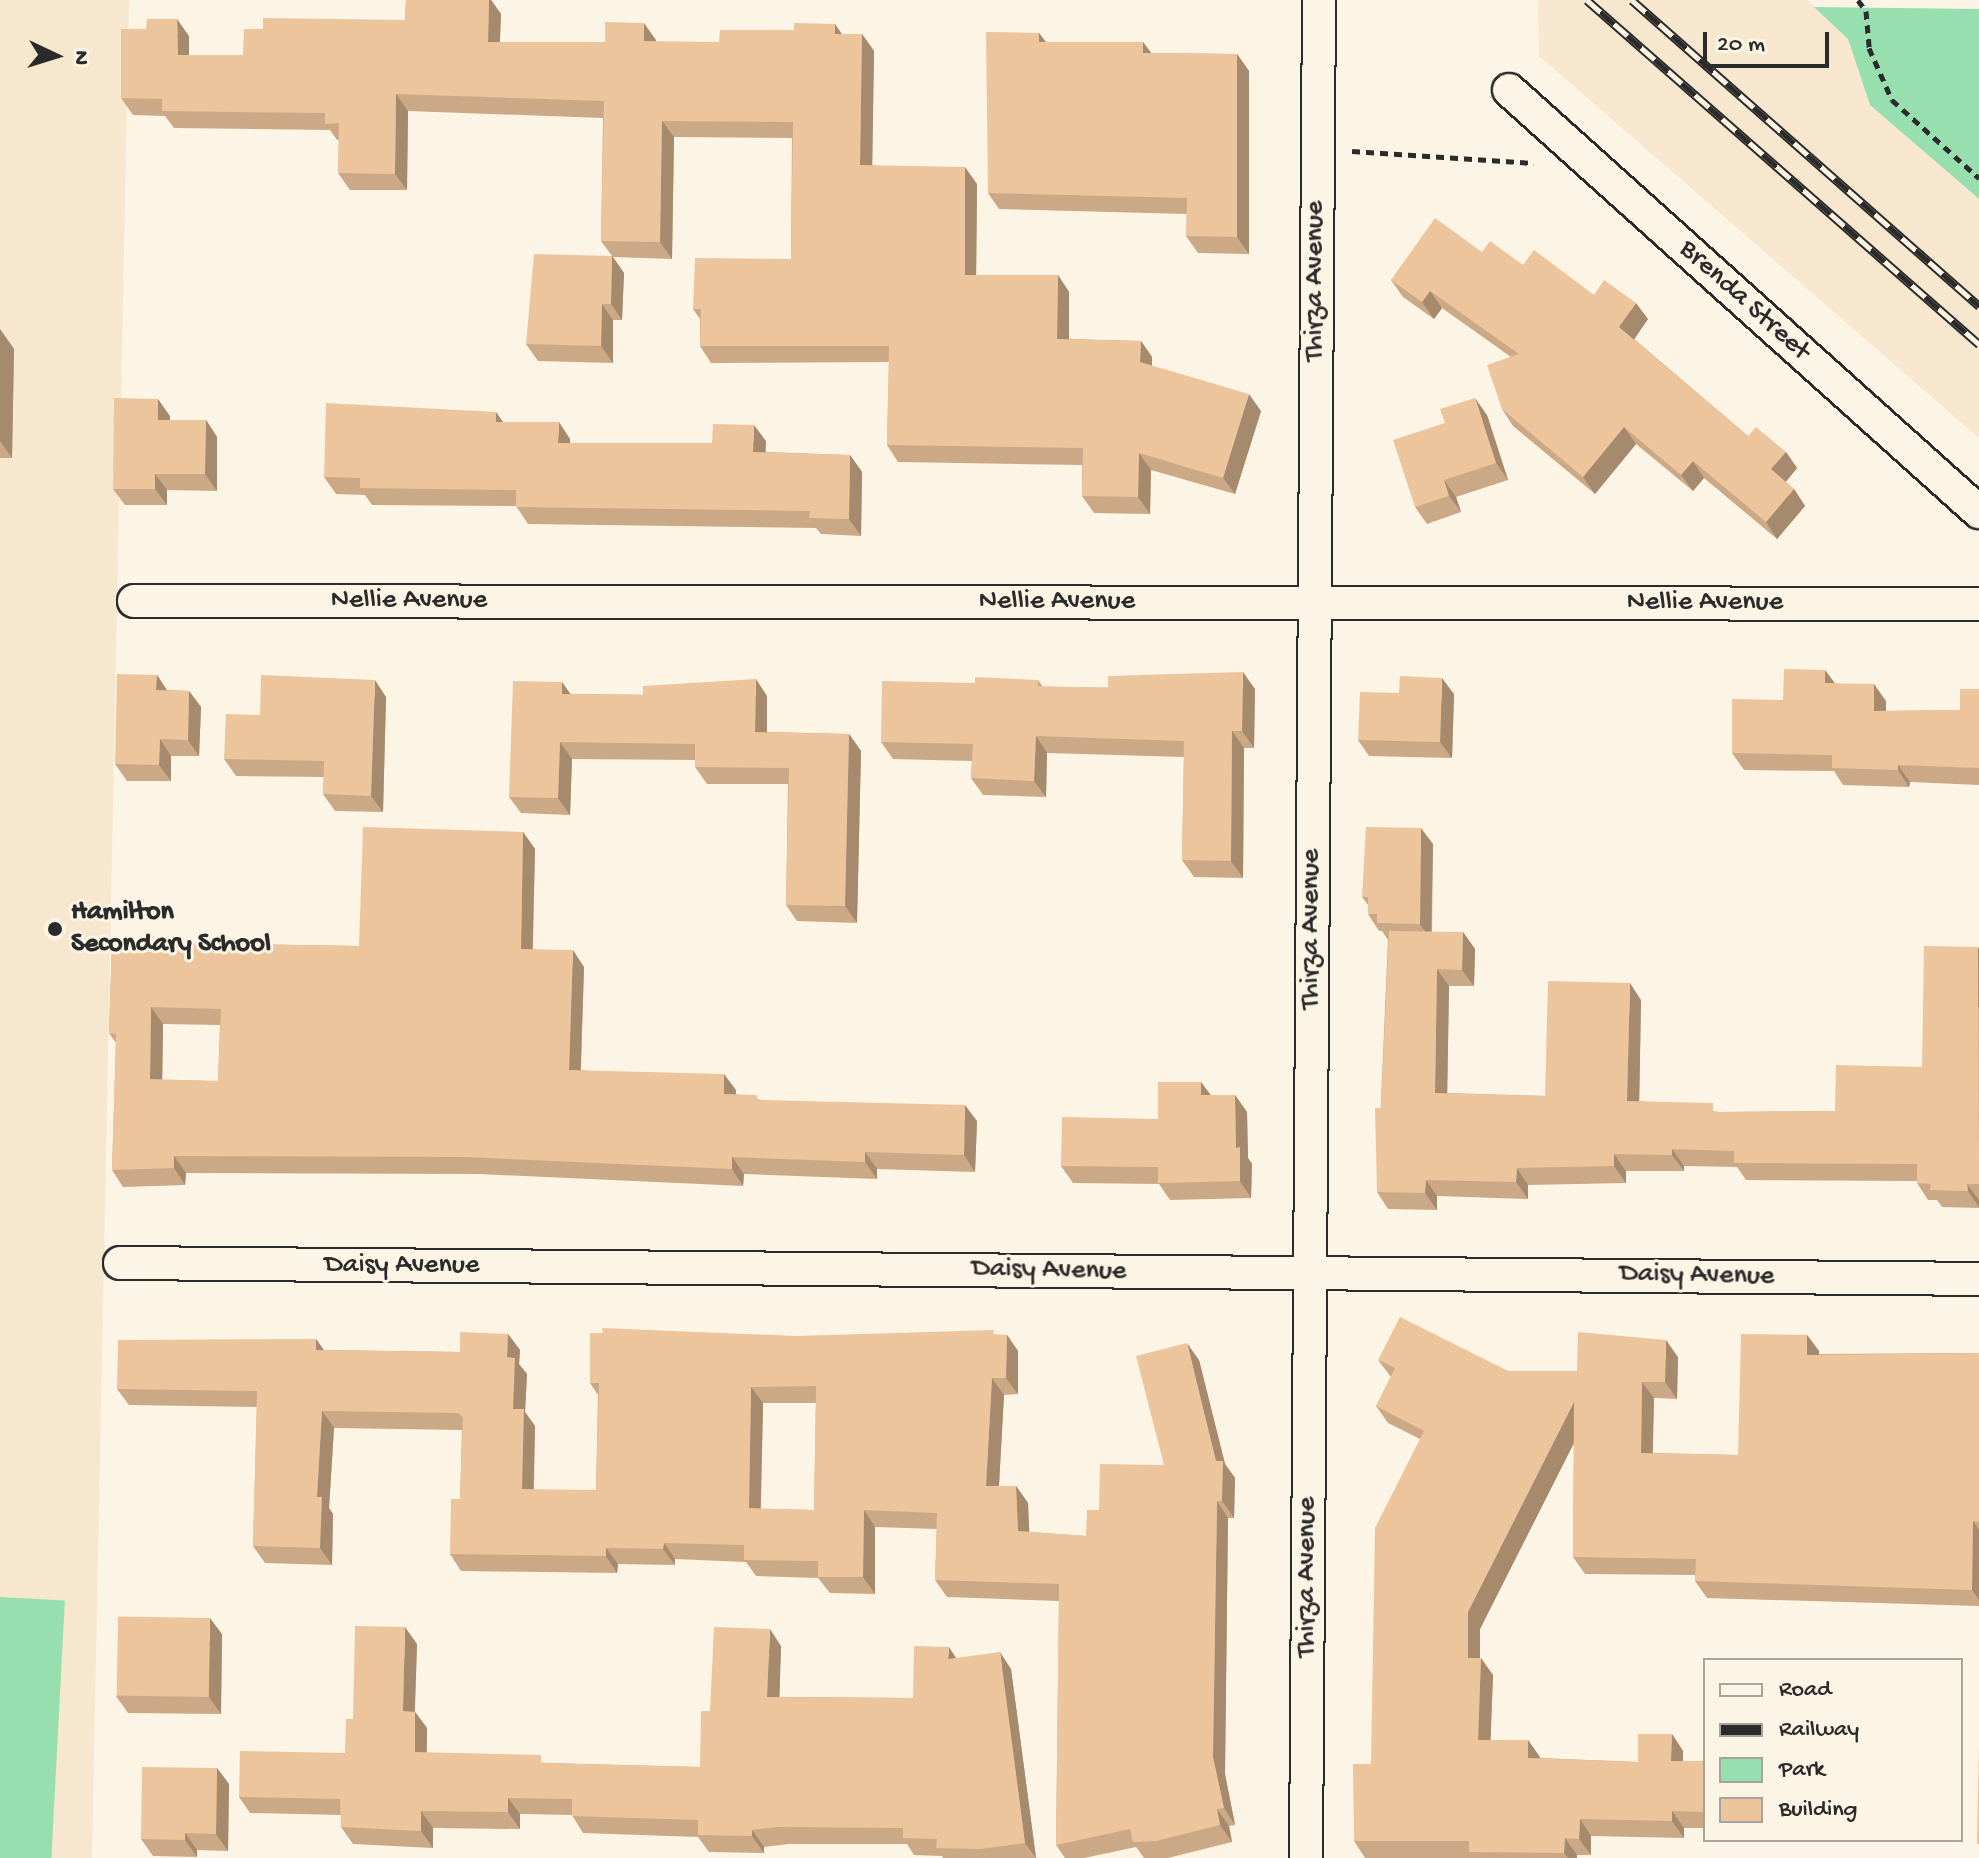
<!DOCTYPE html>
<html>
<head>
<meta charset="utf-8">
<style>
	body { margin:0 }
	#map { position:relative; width:1979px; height:1858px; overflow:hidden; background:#fcf5e5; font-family:"Gochi Hand",sans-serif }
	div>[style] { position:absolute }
	.built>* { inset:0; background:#f8e7cf }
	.green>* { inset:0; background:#97dfae; transform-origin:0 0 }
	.path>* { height:5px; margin-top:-2.5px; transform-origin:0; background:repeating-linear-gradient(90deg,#2b2b2b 0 8px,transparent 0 14px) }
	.roads { filter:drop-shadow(2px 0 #2b2b2b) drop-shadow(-2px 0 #2b2b2b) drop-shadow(0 2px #2b2b2b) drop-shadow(0 -2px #2b2b2b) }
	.minor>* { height:32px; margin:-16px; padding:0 16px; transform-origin:16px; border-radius:16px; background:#fcf5e5 }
	.rail>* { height:9px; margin-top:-4.5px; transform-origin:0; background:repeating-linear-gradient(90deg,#fcf5e5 0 18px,#2b2b2b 0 36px); box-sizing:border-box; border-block:2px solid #2b2b2b }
	.wall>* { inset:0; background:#cca986 }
	.shaded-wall>* { inset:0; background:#a68a6d }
	.building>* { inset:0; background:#edc59c; transform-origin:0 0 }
	.dots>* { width:22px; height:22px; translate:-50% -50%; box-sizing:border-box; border:4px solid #fcf5e5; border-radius:50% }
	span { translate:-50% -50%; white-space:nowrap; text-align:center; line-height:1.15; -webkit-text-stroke:6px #fcf5e5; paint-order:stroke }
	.street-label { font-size:28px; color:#2b2b2b }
	.poi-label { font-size:28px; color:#2b2b2b; font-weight:700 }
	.left { translate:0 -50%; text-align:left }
	.legend { position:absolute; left:1703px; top:1658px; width:260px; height:184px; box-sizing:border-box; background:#fcf5e5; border:2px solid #a8a49b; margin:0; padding:10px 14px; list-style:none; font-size:24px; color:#2b2b2b }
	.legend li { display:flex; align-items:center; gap:16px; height:40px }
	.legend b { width:40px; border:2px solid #a8a49b }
	.north { position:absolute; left:16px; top:16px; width:80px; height:80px; -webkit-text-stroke:6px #fcf5e5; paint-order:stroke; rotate:94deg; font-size:22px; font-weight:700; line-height:32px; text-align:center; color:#2b2b2b }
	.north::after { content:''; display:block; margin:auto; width:28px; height:36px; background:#2b2b2b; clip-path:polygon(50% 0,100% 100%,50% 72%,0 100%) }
	.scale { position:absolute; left:1703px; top:32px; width:126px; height:36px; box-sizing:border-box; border:4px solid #2b2b2b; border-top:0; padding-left:10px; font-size:24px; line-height:28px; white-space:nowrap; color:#2b2b2b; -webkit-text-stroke:6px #fcf5e5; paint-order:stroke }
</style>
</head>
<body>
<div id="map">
	<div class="built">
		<div style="clip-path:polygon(0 0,129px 0,92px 1858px,0 1858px)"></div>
		<div style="clip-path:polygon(1538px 0,1808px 0,1848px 39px,1870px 105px,1979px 199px,1979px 438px,1539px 56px)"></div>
	</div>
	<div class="green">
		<div style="clip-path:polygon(1814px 7px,1979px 9px,1979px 199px,1870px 105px,1848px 39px)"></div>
		<div style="left:0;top:1597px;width:65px;height:261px;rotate:3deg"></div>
	</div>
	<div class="path">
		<div style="left:1858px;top:0;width:14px;rotate:54deg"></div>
		<div style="left:1866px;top:11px;width:37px;rotate:85deg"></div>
		<div style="left:1869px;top:48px;width:57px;rotate:66.1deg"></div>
		<div style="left:1892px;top:100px;width:117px;rotate:41.9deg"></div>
		<div style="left:1352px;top:151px;width:182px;rotate:3.8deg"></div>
	</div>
	<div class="roads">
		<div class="minor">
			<div style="left:1509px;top:90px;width:632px;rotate:41.92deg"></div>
			<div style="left:134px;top:601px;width:1845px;rotate:0.09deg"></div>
			<div style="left:120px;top:1263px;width:1859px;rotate:0.49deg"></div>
			<div style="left:1306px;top:1858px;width:1858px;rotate:-89.6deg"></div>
		</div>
	</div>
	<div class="rail">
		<div style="left:1587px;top:0;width:522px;rotate:41.27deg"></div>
		<div style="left:1632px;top:0;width:463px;rotate:41.4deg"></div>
	</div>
	<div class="wall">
		<div style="clip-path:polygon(406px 0,491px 0,501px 14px,500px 42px,605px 42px,656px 40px,656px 42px,719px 42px,842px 34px,862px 34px,874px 51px,872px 165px,977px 184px,976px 275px,1058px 275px,1069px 292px,1069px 339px,1141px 341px,1152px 357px,1152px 366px,1261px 411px,1235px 494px,1151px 470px,1150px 514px,1094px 513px,1082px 496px,1082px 465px,898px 462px,887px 445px,889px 362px,711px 363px,700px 346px,700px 319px,693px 309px,791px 259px,792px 138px,674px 137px,672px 259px,613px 257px,624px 273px,622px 320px,613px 320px,613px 363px,538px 361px,526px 344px,612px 256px,601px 241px,603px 118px,408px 111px,407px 190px,350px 190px,338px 173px,339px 140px,337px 140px,330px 130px,174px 128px,165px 116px,133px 115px,121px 98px,146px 29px,189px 36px,189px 55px,243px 55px,263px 29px,405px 20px)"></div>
		<div style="clip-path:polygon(1039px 33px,1046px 42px,1143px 42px,1151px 53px,1237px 54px,1249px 71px,1249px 254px,1198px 253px,1186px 236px,1187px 214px,999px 209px,988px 193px)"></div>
		<div style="clip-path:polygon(1482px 252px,1523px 265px,1594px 295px,1648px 319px,1634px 339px,1748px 436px,1786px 452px,1797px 468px,1786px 482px,1794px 489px,1805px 506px,1777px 539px,1704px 478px,1693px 491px,1636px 444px,1595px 494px,1513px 426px,1502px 409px,1511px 357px,1442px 308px,1434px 319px,1403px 297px,1391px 280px)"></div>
		<div style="clip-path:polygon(0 329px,14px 349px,12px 458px,0 458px)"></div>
		<div style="clip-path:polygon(1487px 415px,1508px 480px,1456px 497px,1461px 512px,1427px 524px,1415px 507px)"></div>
		<div style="clip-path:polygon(170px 416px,170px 420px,206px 420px,217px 437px,217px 491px,167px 490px,167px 505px,125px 505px,113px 489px)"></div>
		<div style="clip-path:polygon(503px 422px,570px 439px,570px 443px,712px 443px,766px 441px,765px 452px,850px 455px,862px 472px,861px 536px,821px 534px,816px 528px,528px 524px,516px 506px,372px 505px,365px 495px,336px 494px,324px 477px)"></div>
		<div style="clip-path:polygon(157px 675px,167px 690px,189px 691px,201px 707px,199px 756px,171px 756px,171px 781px,127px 781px,115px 764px)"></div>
		<div style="clip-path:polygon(1038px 680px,1043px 687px,1255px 689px,1254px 748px,1244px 748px,1243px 878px,1194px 877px,1182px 860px,1184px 757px,1047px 753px,1046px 797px,983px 795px,971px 778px,972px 761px,893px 759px,881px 742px,975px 683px)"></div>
		<div style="clip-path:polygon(562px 682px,570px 694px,767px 696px,767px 732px,849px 734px,861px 751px,857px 923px,797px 921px,786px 905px,788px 784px,707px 784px,695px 767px,695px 760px,572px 759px,570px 815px,521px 813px,509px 797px)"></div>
		<div style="clip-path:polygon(1835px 683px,1886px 701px,1886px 711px,1960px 710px,1979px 689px,1979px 785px,1910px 782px,1909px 787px,1843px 785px,1834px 771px,1744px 770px,1732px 753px,1783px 700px)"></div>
		<div style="clip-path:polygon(1454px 694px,1452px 758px,1369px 756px,1358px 740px)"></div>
		<div style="clip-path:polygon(386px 697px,383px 812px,335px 811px,323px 794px,324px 777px,236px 776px,224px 759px,260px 715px)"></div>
		<div style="clip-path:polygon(evenodd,523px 832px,535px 849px,533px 949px,584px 967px,581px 1070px,736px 1090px,736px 1094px,761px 1100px,977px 1121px,975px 1172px,877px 1169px,877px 1179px,744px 1174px,743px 1186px,478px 1174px,186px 1173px,185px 1185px,123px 1187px,112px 1170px,116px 1043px,109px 1033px,112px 942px,359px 946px,523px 832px,163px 1024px,220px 1025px,218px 1081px,162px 1080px,163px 1024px)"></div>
		<div style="clip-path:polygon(1433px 844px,1432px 932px,1463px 932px,1475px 949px,1474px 986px,1449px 986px,1447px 1093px,1545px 1096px,1641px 1000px,1639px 1101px,1719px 1112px,1835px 1111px,1922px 1067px,1978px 947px,1979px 949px,1979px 1208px,1942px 1207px,1937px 1200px,1928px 1200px,1917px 1183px,1917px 1181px,1746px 1180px,1737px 1167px,1684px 1166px,1684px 1171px,1626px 1171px,1626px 1183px,1528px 1185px,1528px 1199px,1437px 1196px,1437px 1210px,1388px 1209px,1377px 1192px,1388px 940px,1382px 931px,1379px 931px,1368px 914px,1368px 905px,1362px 897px)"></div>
		<div style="clip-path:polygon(1201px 1082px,1210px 1095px,1235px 1095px,1247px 1112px,1248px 1158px,1252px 1164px,1251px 1198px,1170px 1200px,1159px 1184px,1073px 1183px,1061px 1166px,1158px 1119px)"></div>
		<div style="clip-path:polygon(evenodd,508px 1334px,520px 1350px,519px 1364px,527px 1374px,525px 1412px,535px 1426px,534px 1490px,596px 1490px,598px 1395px,590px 1383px,797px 1336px,1007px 1335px,1018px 1351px,1018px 1394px,1004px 1395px,999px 1486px,1016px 1486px,1028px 1503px,1029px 1532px,1086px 1536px,1099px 1510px,1164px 1465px,1199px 1360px,1225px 1464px,1235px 1478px,1234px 1518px,1228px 1518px,1225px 1774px,1235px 1825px,1229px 1826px,1232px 1842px,1168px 1858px,1144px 1858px,1136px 1847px,1084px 1858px,1065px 1858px,1056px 1845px,1059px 1601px,947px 1597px,935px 1580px,937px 1529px,875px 1527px,875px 1594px,830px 1593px,818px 1578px,756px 1576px,746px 1562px,675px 1559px,675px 1565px,618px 1564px,617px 1573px,461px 1571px,450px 1554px,460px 1499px,462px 1430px,334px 1428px,329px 1508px,333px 1514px,332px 1565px,265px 1563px,253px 1546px,257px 1407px,129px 1405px,117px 1389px,316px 1339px,324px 1350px,460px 1352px,508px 1334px,763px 1403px,816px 1403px,814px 1510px,761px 1509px,763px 1403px)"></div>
		<div style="clip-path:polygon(1807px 1335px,1819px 1351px,1819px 1354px,1979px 1353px,1979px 1606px,1707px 1598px,1695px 1581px,1695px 1575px,1585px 1574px,1573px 1557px,1574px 1443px,1480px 1629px,1480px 1658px,1493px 1675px,1490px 1740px,1528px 1740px,1540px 1758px,1638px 1762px,1672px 1734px,1683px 1751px,1683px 1761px,1705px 1761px,1705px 1828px,1684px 1828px,1684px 1838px,1591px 1836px,1591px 1855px,1577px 1855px,1577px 1858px,1365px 1858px,1354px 1841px,1371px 1764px,1420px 1439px,1388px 1423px,1376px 1406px,1391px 1377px,1378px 1360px,1508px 1371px,1577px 1371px,1678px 1357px,1677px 1399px,1654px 1398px,1653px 1453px,1738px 1455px)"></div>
		<div style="clip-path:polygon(222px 1634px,221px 1714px,128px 1713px,116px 1696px)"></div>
		<div style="clip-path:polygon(417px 1644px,415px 1712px,427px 1728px,427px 1753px,547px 1763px,700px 1767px,710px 1711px,781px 1646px,779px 1697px,913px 1698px,956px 1658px,1011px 1669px,1036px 1858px,943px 1858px,942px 1856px,914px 1855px,907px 1844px,789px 1844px,764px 1847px,764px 1853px,709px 1852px,698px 1837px,583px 1833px,572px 1815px,520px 1814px,520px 1829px,433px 1828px,433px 1848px,353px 1844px,341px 1827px,341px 1815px,250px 1813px,239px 1797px,345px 1753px,353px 1719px)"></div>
		<div style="clip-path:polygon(217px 1768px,229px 1784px,228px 1851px,197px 1850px,197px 1857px,153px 1856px,141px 1839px)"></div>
	</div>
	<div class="shaded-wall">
		<div style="clip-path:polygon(489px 0,491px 0,501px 14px,499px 58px,488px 42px)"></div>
		<div style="clip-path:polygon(177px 19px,189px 36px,189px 72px,178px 55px)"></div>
		<div style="clip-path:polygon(644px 23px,656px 40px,656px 58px,644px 41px)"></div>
		<div style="clip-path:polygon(835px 24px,846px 40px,835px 34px)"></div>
		<div style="clip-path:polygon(1039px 33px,1051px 49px,1039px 42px)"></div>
		<div style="clip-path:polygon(862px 34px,874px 51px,872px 182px,860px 165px)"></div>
		<div style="clip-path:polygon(1143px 42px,1155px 58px,1143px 53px)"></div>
		<div style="clip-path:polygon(1237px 54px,1249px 71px,1249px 254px,1237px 237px)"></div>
		<div style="clip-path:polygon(396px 94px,408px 111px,407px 190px,395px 174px)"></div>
		<div style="clip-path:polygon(662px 121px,674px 137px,672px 259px,660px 242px)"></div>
		<div style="clip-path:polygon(965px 167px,977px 184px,976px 292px,965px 275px)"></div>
		<div style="clip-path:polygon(612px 256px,624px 273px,622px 320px,611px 304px)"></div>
		<div style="clip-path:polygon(1058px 275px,1069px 292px,1069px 356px,1057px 339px)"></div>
		<div style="clip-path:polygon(1430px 291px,1442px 308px,1434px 319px,1422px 302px)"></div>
		<div style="clip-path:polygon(1636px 303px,1648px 319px,1631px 344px,1619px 327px)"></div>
		<div style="clip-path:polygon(602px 304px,613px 320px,613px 363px,601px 346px)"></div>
		<div style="clip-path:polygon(0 329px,14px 349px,12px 458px,0 441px)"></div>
		<div style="clip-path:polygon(1141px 341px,1152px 357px,1152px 379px,1140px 362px)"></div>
		<div style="clip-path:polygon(1249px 394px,1261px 411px,1235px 494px,1223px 478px)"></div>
		<div style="clip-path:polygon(1475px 398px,1487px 415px,1508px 480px,1496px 463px)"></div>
		<div style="clip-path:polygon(158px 399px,170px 416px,169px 436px,158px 420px)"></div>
		<div style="clip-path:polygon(496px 412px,508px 429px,496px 422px)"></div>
		<div style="clip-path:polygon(206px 420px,217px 437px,217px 491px,205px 474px)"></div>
		<div style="clip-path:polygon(559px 422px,570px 439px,570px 460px,558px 443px)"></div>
		<div style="clip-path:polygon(754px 425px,766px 441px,765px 469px,753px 452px)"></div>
		<div style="clip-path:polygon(1624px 427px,1636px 444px,1595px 494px,1583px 477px)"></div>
		<div style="clip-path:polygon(1786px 452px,1797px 468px,1782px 486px,1771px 469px)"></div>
		<div style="clip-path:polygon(1139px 453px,1151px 470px,1150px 514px,1138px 497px)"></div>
		<div style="clip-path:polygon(850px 455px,862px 472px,861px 536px,849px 519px)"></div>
		<div style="clip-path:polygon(1693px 461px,1704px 478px,1693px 491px,1681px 475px)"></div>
		<div style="clip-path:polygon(155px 474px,167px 490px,167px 505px,155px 489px)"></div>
		<div style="clip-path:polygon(1444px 480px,1456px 497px,1461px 512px,1449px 496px)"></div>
		<div style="clip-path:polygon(1794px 489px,1805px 506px,1777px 539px,1766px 522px)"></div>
		<div style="clip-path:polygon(1825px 670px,1837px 686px,1825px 683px)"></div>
		<div style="clip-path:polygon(1243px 672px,1255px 689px,1254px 748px,1242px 731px)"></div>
		<div style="clip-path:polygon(157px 675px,168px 692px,156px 690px)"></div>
		<div style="clip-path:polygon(1442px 678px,1454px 694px,1452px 758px,1440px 742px)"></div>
		<div style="clip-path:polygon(756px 679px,767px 696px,767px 749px,755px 732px)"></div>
		<div style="clip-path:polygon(375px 680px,386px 697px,383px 812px,371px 796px)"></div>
		<div style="clip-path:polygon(562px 682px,574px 699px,562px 694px)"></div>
		<div style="clip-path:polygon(1874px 684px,1886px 701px,1886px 728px,1874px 711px)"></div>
		<div style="clip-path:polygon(189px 691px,201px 707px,199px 756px,188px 740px)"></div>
		<div style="clip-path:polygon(1232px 731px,1244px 748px,1243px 878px,1231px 861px)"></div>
		<div style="clip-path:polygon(849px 734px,861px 751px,857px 923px,845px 906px)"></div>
		<div style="clip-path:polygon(1036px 736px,1047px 753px,1046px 797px,1034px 781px)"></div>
		<div style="clip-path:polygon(160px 739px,171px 756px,171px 781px,159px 765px)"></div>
		<div style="clip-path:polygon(560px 742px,572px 759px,570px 815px,558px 798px)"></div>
		<div style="clip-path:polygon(1898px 765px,1910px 782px,1909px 787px,1898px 770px)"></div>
		<div style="clip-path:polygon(1421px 828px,1433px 844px,1431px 940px,1420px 924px)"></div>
		<div style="clip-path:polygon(523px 832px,535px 849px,532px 966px,521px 949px)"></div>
		<div style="clip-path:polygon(1463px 932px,1475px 949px,1474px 986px,1462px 970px)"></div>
		<div style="clip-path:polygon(1978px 947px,1979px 949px,1979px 1008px,1977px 1006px)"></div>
		<div style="clip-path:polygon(573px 950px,584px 967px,580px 1087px,569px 1070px)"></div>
		<div style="clip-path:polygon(1437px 969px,1449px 986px,1447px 1110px,1435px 1093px)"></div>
		<div style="clip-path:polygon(1630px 983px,1641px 1000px,1639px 1117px,1627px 1101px)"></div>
		<div style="clip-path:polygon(151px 1007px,163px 1024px,162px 1096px,150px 1079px)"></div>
		<div style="clip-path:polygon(724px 1074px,736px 1090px,735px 1111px,724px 1094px)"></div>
		<div style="clip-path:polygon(1201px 1082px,1213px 1098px,1201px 1095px)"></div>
		<div style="clip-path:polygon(1235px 1095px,1247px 1112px,1248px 1158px,1252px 1164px,1251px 1198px,1240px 1181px,1236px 1148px)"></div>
		<div style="clip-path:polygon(965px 1105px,977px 1121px,975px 1172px,964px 1155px)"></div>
		<div style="clip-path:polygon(1672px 1149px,1684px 1166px,1684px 1171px,1672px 1155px)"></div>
		<div style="clip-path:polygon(865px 1152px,877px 1169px,877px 1179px,865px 1162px)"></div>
		<div style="clip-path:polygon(1614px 1154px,1626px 1171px,1626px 1183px,1614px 1166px)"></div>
		<div style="clip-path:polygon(174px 1156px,186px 1173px,185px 1185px,174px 1168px)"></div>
		<div style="clip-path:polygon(732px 1157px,744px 1174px,743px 1186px,732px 1169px)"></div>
		<div style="clip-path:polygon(1517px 1168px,1528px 1185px,1528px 1199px,1516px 1182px)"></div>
		<div style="clip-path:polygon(1426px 1180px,1437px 1196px,1437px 1210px,1425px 1193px)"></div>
		<div style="clip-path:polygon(1967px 1184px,1979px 1200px,1979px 1207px,1968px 1191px)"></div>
		<div style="clip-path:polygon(508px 1334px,520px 1350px,519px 1364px,527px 1374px,525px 1412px,535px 1426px,533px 1506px,522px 1489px,507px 1357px)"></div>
		<div style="clip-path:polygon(1007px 1335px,1018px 1351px,1018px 1394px,1006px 1378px)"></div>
		<div style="clip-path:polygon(1807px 1335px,1819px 1351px,1819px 1371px,1807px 1355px)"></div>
		<div style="clip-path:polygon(316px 1339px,328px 1356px,316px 1350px)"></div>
		<div style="clip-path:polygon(1666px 1340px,1678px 1357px,1677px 1399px,1665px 1382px)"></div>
		<div style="clip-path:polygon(1187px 1343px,1199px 1360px,1225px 1464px,1235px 1478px,1234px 1518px,1222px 1501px,1216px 1461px)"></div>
		<div style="clip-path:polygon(992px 1378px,1004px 1395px,998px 1502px,986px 1486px)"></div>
		<div style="clip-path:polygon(1642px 1382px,1654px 1398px,1652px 1470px,1641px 1453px)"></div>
		<div style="clip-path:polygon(751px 1387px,763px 1403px,760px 1525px,749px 1508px)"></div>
		<div style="clip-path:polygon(1574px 1402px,1586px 1419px,1480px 1629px,1480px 1674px,1468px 1658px,1468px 1612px)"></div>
		<div style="clip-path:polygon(322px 1411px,334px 1428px,329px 1508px,333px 1514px,332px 1565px,320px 1548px,317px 1497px)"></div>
		<div style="clip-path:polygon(1016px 1486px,1028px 1503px,1030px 1548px,1018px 1531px)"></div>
		<div style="clip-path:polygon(1217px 1501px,1228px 1518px,1225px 1774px,1235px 1825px,1224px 1808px,1213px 1757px)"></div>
		<div style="clip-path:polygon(864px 1510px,875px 1527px,875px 1594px,863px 1577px)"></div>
		<div style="clip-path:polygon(1973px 1521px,1979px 1530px,1979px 1600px,1972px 1590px)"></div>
		<div style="clip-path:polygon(664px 1543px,675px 1559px,675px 1565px,663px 1549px)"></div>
		<div style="clip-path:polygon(606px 1548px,618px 1564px,617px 1573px,606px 1556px)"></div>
		<div style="clip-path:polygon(210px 1618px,222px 1634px,221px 1714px,209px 1697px)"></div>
		<div style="clip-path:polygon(405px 1627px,417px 1644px,414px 1728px,403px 1711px)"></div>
		<div style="clip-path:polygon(770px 1629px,781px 1646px,779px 1714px,767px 1697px)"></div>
		<div style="clip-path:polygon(949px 1647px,960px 1664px,948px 1659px)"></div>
		<div style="clip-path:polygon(1000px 1652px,1011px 1669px,1036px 1858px,1025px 1843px)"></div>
		<div style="clip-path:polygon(1481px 1658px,1493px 1675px,1490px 1757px,1478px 1740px)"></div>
		<div style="clip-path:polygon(415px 1712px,427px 1728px,426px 1769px,415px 1752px)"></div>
		<div style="clip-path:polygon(1672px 1734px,1683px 1751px,1683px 1778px,1671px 1761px)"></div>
		<div style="clip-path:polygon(1528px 1740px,1540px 1757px,1540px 1774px,1528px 1758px)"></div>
		<div style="clip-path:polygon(217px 1768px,229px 1784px,228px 1851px,216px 1834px)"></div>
		<div style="clip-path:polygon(508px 1798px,520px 1814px,520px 1829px,508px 1812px)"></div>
		<div style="clip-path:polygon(1217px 1809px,1229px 1826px,1232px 1842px,1220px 1825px)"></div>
		<div style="clip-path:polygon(421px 1811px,433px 1828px,433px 1848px,421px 1831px)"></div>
		<div style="clip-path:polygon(1672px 1811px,1684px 1828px,1684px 1838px,1672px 1821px)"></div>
		<div style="clip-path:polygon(1580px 1819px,1591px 1836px,1591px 1855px,1579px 1839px)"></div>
		<div style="clip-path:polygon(752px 1830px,764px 1847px,764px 1853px,752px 1836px)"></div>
		<div style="clip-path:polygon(185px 1833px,197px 1850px,197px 1857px,185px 1840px)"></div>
		<div style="clip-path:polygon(1565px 1838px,1577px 1855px,1577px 1858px,1568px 1858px,1564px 1853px)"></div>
	</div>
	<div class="building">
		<div style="clip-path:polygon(406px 0,489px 0,488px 42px,605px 42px,605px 22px,644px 23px,644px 41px,719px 42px,720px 30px,794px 30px,794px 23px,835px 24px,835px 34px,862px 34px,860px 165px,965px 167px,965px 275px,1058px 275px,1057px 339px,1141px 341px,1140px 362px,1249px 394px,1223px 478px,1139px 453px,1138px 497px,1082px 496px,1083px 448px,887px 445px,889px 346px,700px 346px,701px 309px,693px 309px,695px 258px,791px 259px,793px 122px,662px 121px,660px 242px,601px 241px,604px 101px,396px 94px,395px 174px,338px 173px,339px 123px,325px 124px,325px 113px,162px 111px,162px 99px,121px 98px,121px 29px,146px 29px,147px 19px,177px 19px,178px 55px,243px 55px,244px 29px,263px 29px,263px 18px,405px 20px)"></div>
		<div style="clip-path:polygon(986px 32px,1039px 33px,1039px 42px,1143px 42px,1143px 53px,1237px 54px,1237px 237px,1186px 236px,1187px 198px,988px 193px)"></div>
		<div style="clip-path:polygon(1435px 218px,1482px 252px,1490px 241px,1523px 265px,1534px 250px,1594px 295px,1604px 280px,1636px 303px,1619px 327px,1748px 436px,1756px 427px,1786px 452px,1771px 469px,1794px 489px,1766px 522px,1693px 461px,1681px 475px,1624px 427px,1583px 477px,1502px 409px,1487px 365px,1519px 354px,1430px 291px,1422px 302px,1391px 280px)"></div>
		<div style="clip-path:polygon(534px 254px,612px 256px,611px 304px,602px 304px,601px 346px,526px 344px)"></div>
		<div style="clip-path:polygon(114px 398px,158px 399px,158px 420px,206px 420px,205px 474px,155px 474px,155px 489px,113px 489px)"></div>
		<div style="clip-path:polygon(1475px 398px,1496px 463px,1444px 480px,1449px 496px,1415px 507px,1393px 440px,1445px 423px,1440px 409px)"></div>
		<div style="clip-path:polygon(326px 403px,496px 412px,496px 422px,559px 422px,558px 443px,712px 443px,713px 424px,754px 425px,753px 452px,850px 455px,849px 519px,809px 518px,810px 511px,516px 507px,516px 490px,360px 488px,360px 478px,324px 477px)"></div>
		<div style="clip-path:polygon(1784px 669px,1825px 670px,1825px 683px,1874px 684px,1874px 711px,1960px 710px,1960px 689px,1979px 689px,1979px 768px,1898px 765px,1898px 770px,1832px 768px,1832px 755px,1732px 753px,1732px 699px,1783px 700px)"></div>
		<div style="clip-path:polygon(1243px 672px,1242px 731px,1232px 731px,1231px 861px,1182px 860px,1184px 741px,1036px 736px,1034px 781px,971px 778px,973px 744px,881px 742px,882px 681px,975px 683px,975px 677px,1038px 680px,1038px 686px,1108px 688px,1108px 676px)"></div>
		<div style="clip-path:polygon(117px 674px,157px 675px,156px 690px,189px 691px,188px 740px,160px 739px,159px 765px,115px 764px)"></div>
		<div style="clip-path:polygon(261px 675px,375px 680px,371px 796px,323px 794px,324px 761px,224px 759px,226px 714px,260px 715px)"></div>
		<div style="clip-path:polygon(1400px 676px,1442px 678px,1440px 742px,1358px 740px,1360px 692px,1399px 693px)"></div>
		<div style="clip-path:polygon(756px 679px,755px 732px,849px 734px,845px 906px,786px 905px,789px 768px,695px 767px,695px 744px,560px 742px,558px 798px,509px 797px,513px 681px,562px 682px,562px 694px,643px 695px,643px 686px)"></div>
		<div style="clip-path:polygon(evenodd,363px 827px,523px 832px,521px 949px,573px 950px,569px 1070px,724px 1074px,724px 1094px,757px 1095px,757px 1100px,965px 1105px,964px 1155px,865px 1152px,865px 1162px,732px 1157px,732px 1169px,466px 1157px,174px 1156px,174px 1168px,112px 1170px,116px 1034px,109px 1033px,112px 942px,359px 946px,363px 827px,151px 1007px,221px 1009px,218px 1081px,150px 1079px,151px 1007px)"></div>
		<div style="clip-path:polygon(1366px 827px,1421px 828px,1420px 924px,1377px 923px,1377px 914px,1368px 914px,1368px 897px,1362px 897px)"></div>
		<div style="clip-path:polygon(1389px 931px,1463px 932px,1462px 970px,1437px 969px,1435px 1093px,1545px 1096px,1548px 981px,1630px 983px,1627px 1101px,1713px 1103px,1713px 1112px,1835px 1111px,1836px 1065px,1922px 1067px,1924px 946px,1978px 947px,1979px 1184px,1967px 1184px,1968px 1191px,1930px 1190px,1931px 1184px,1917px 1183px,1917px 1164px,1734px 1163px,1734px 1151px,1672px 1149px,1672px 1155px,1614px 1154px,1614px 1166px,1517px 1168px,1516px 1182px,1426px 1180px,1425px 1193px,1377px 1192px,1375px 1108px,1381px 1108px)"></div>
		<div style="clip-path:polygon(1158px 1082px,1201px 1082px,1201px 1095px,1235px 1095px,1236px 1148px,1240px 1147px,1240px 1181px,1158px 1183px,1158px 1167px,1061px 1166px,1062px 1117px,1158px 1119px)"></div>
		<div style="clip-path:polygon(1400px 1317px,1508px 1371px,1577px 1371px,1578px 1332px,1666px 1340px,1665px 1382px,1642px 1382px,1641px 1453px,1738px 1455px,1741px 1334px,1807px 1335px,1807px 1355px,1979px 1353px,1979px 1522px,1973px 1521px,1972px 1590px,1695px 1581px,1696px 1559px,1573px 1557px,1574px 1402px,1468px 1612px,1468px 1658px,1481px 1658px,1478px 1740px,1528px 1740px,1528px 1758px,1638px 1762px,1638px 1734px,1672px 1734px,1671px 1761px,1705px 1761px,1705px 1812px,1672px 1811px,1672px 1821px,1580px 1819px,1579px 1839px,1565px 1838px,1564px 1853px,1469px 1852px,1469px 1841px,1354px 1841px,1353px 1764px,1371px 1764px,1375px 1528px,1424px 1431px,1376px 1406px,1395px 1368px,1378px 1360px)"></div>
		<div style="clip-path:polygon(evenodd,602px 1328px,797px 1336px,994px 1330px,993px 1334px,1007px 1335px,1006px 1378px,992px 1378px,986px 1486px,1016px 1486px,1018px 1531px,1086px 1536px,1087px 1510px,1099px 1510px,1100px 1464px,1164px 1465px,1136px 1356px,1187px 1343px,1216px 1461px,1223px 1461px,1222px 1501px,1217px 1501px,1213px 1757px,1224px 1808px,1217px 1809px,1220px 1825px,1156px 1841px,1133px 1842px,1130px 1829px,1056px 1845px,1059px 1584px,935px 1580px,937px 1513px,864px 1510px,863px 1577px,818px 1577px,818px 1561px,744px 1560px,744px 1545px,664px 1543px,663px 1549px,606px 1548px,606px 1556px,450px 1554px,451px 1499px,460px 1499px,463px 1417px,458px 1413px,322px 1411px,317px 1497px,322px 1497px,320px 1548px,253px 1546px,257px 1391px,117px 1389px,118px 1340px,316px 1339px,316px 1350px,460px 1352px,460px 1332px,508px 1334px,507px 1357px,515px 1358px,513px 1409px,524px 1409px,522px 1489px,596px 1490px,599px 1383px,590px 1383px,590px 1333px,603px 1333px,602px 1328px,816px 1386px,814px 1510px,749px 1508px,751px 1387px,816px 1386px)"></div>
		<div style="left:210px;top:1618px;width:79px;height:92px;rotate:91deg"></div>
		<div style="clip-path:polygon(355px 1626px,405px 1627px,403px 1711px,415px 1712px,415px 1752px,541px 1755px,541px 1763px,700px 1767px,701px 1711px,710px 1711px,714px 1627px,770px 1629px,767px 1697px,913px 1698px,914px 1646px,949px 1647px,948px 1659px,1000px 1652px,1025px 1843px,980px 1849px,936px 1848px,937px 1839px,903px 1838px,903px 1828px,777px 1827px,752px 1830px,752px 1836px,698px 1835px,698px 1820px,572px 1816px,572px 1799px,508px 1798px,508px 1812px,421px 1811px,421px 1831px,341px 1827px,340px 1799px,239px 1797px,240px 1751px,345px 1753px,346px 1719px,353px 1719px)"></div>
		<div style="clip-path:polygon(1979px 1742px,1979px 1844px,1977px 1844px)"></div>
		<div style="clip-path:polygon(142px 1767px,217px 1768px,216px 1834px,185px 1833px,185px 1840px,141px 1839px)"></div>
	</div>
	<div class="dots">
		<div style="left:55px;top:929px;background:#2b2b2b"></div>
	</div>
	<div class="street-label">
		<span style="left:1316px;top:281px;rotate:-90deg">Thirza Avenue</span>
		<span style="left:1744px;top:301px;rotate:42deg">Brenda Street</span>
		<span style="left:409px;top:601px">Nellie Avenue</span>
		<span style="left:1057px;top:602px">Nellie Avenue</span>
		<span style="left:1705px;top:603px">Nellie Avenue</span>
		<span style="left:1312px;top:929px;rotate:-90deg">Thirza Avenue</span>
		<span style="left:402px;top:1266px">Daisy Avenue</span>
		<span style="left:1049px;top:1271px;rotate:1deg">Daisy Avenue</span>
		<span style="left:1697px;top:1276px;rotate:1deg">Daisy Avenue</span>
		<span style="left:1308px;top:1577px;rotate:-90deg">Thirza Avenue</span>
	</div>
	<div class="poi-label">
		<span class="left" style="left:71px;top:929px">Hamilton<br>Secondary School</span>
	</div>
	<ul class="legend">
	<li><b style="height:10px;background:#fcf5e5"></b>Road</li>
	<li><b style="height:10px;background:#2b2b2b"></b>Railway</li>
	<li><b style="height:22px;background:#97dfae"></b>Park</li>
	<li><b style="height:22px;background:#edc59c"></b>Building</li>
	</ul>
	<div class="north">N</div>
	<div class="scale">20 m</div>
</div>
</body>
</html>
